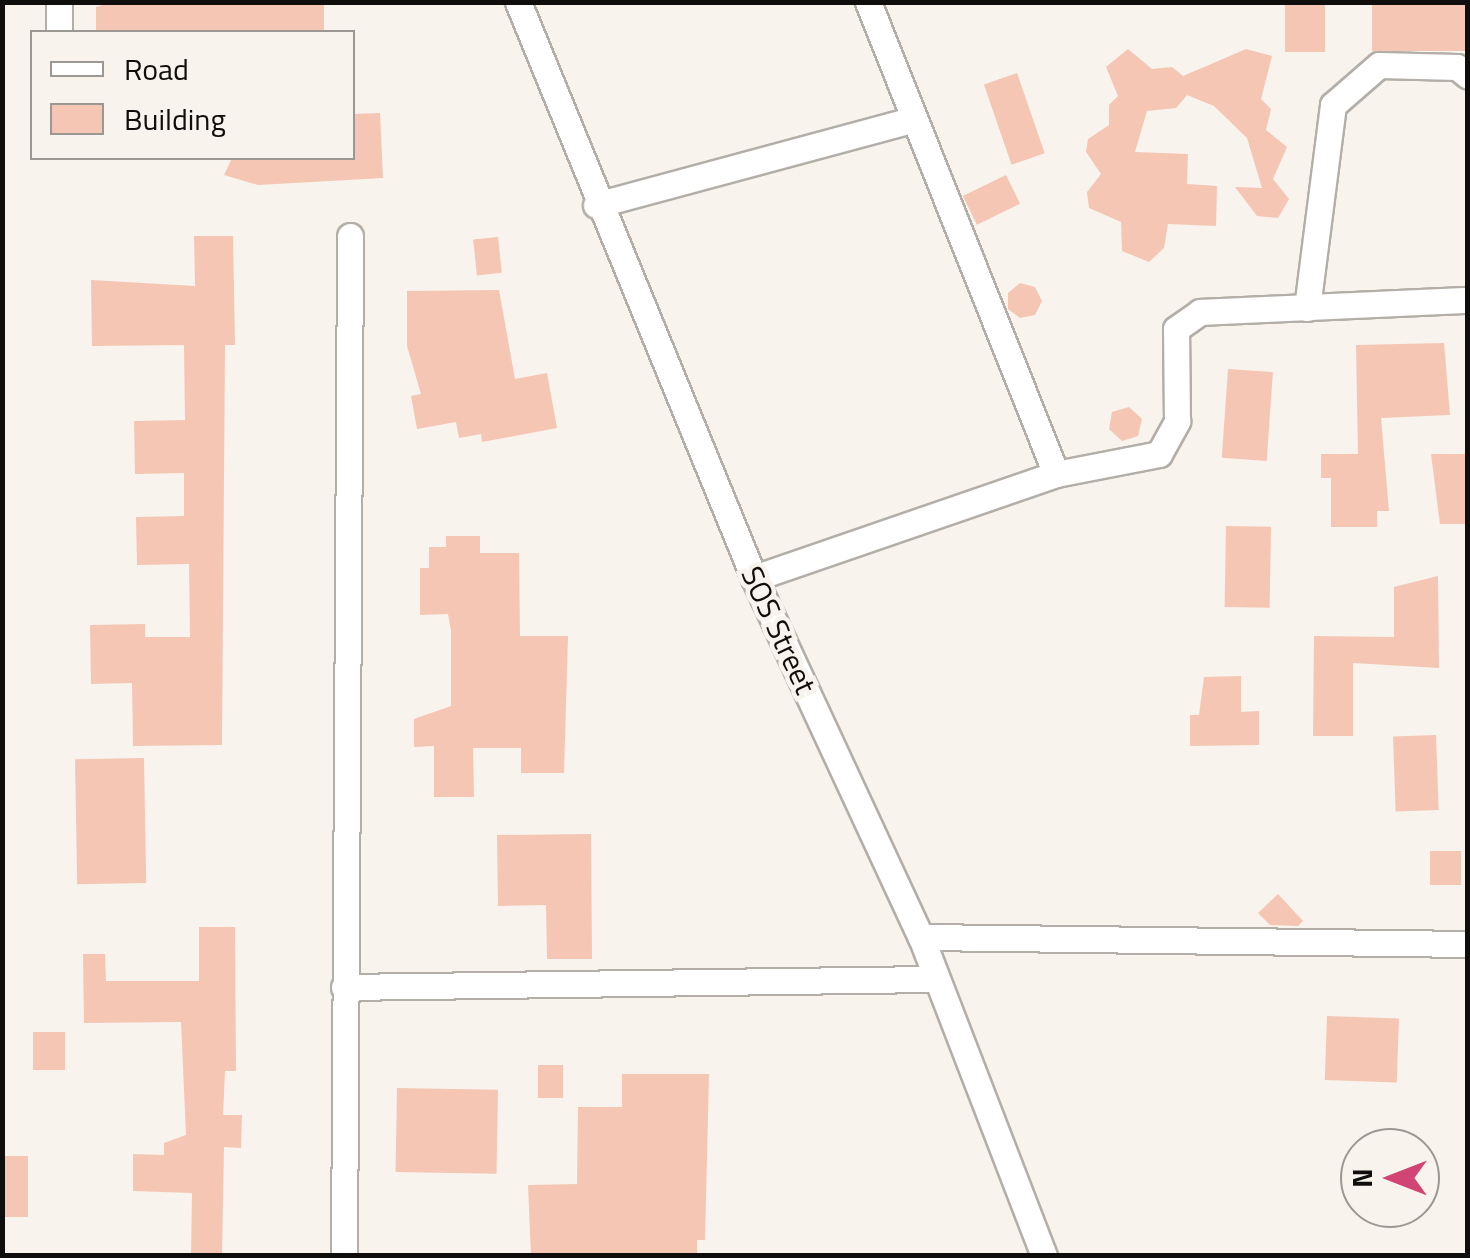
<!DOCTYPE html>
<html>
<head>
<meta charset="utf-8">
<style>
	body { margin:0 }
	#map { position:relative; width:1470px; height:1258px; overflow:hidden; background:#f8f3ec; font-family:"Titillium Web",sans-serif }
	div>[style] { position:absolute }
	.building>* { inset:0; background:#f5c6b4; transform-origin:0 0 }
	.roads { filter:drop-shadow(2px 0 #b3afa8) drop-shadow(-2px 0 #b3afa8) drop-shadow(0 2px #b3afa8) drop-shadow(0 -2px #b3afa8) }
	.minor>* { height:25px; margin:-12.5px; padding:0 12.5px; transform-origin:12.5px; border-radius:12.5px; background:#fff }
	span { translate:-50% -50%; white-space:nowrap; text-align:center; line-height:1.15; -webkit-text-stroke:9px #f8f3ec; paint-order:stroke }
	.street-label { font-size:30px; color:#100e0c }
	.frame { position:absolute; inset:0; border:5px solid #100e0c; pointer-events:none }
	.legend { position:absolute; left:30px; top:30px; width:325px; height:130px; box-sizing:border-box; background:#f8f3ec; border:2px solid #9b9792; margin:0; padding:12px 18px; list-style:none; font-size:30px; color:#100e0c }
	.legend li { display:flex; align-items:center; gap:20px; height:50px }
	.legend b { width:50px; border:2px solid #9b9792 }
	.north { position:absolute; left:1340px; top:1128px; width:100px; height:100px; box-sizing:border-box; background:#f8f3ec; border:2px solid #9b9792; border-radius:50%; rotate:270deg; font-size:28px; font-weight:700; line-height:40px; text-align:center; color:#100e0c }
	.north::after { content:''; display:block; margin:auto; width:35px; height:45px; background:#d14474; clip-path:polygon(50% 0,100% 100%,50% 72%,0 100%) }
</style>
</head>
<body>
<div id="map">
	<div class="building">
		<div style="clip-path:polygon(113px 2px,324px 2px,324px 32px,96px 32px,96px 7px)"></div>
		<div style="left:1285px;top:2px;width:40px;height:50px"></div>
		<div style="left:1372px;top:2px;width:96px;height:49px"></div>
		<div style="clip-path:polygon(1128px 49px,1152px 69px,1172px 67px,1183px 76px,1246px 49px,1272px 56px,1261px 99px,1271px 109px,1266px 130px,1287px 147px,1273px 179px,1289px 199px,1278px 218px,1257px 216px,1235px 187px,1262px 188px,1247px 138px,1214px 106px,1187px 95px,1176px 108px,1147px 111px,1135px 152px,1188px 154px,1187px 184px,1217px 186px,1216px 226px,1168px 224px,1164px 248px,1149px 262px,1122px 251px,1121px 222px,1089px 208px,1087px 192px,1101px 174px,1086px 152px,1088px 139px,1109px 125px,1109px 105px,1118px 96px,1106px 67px)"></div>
		<div style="left:1017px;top:73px;width:85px;height:35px;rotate:71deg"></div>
		<div style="clip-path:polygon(380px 113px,383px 178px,258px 185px,224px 175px,232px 158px,352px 158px,352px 114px)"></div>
		<div style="left:1006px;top:175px;width:32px;height:48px;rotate:64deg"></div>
		<div style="clip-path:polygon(194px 236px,233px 236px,235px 345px,225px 345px,222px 745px,133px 746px,132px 683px,91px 684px,90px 625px,145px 624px,145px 637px,190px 637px,189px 564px,137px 565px,136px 517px,184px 516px,184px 473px,135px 474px,134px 421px,185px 420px,184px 345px,92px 346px,91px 280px,195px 286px)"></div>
		<div style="left:498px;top:237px;width:36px;height:25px;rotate:84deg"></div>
		<div style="clip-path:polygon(1020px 283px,1035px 287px,1042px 301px,1035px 315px,1020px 318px,1008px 309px,1008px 293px)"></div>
		<div style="clip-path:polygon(499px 290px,515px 379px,547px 373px,557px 428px,482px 442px,481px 434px,459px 438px,456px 422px,417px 429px,411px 396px,421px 394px,407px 346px,407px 291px)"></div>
		<div style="clip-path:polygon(1444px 343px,1450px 415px,1381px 418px,1389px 511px,1377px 511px,1377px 527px,1331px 527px,1331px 478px,1321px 478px,1321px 454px,1358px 454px,1356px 345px)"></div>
		<div style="left:1228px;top:369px;width:45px;height:89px;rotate:4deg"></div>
		<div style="clip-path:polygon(1129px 407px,1142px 419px,1138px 436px,1122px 441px,1109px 429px,1112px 412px)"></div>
		<div style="clip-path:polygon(1431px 454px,1468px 454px,1468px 524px,1440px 524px)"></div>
		<div style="left:1226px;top:526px;width:45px;height:81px;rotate:1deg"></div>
		<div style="clip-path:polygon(446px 536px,480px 536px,480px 553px,519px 553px,520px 636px,568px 636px,564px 773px,521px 773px,521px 748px,473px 748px,474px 797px,434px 797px,434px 746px,414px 747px,414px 719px,451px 706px,451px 631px,448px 614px,420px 615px,420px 568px,429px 568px,429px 547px,446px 547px)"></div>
		<div style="clip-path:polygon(1438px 576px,1439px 668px,1353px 663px,1353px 736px,1313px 736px,1314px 636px,1394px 637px,1394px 587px)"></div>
		<div style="clip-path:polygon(1241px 676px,1241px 712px,1259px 711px,1259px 745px,1190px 746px,1190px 715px,1199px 715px,1204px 677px)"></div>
		<div style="left:1436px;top:735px;width:75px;height:43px;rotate:88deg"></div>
		<div style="left:144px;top:758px;width:125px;height:69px;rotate:89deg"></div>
		<div style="clip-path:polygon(591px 834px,592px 959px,547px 959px,546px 905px,498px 906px,497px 835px)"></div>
		<div style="left:1430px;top:851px;width:31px;height:34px"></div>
		<div style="clip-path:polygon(1278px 894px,1303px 921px,1298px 926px,1270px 925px,1258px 913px)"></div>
		<div style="clip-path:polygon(199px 927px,235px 927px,236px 1071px,225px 1071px,223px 1115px,242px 1115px,241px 1148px,224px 1147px,222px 1256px,191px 1256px,192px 1193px,133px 1191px,133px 1154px,164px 1155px,164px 1143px,186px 1135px,181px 1022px,84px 1023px,83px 954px,105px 954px,106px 981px,199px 981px)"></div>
		<div style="left:1327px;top:1016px;width:72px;height:64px;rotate:2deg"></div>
		<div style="left:33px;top:1032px;width:32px;height:38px"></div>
		<div style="left:538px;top:1065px;width:25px;height:33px"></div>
		<div style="clip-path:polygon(622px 1074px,709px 1074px,705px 1240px,697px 1240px,697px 1256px,531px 1256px,528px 1185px,577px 1184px,578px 1107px,622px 1107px)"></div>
		<div style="left:397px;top:1088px;width:101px;height:84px;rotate:1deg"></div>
		<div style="left:2px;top:1156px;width:26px;height:61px"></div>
	</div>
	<div class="roads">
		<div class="minor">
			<div style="left:518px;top:2px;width:622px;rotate:67.72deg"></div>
			<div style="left:754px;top:578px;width:396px;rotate:65.1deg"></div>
			<div style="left:921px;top:937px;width:342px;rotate:68.9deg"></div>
			<div style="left:868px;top:2px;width:508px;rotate:68.28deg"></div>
			<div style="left:59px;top:32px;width:30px;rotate:-90deg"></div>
			<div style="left:596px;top:205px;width:325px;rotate:-15.1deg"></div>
			<div style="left:1307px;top:308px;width:205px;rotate:-82.7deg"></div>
			<div style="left:1333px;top:105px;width:61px;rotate:-41deg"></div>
			<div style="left:1379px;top:65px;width:78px;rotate:1.5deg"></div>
			<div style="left:1457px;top:67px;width:14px;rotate:39deg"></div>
			<div style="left:754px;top:578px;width:319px;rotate:-19deg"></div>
			<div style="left:1056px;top:474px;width:105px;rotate:-11deg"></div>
			<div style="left:1159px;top:454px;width:38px;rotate:-61deg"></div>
			<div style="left:1177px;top:421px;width:92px;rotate:-90.6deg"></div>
			<div style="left:1176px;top:329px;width:29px;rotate:-35deg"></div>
			<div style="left:1200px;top:312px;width:268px;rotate:-2.6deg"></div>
			<div style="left:921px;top:937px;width:547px;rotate:0.73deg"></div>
			<div style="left:344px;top:987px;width:591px;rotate:-0.78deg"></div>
			<div style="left:344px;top:1256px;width:1020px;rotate:-89.66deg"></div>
		</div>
	</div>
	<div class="street-label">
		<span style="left:779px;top:630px;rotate:65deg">SOS Street</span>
	</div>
	<div class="frame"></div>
	<ul class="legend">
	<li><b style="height:12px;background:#fff"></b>Road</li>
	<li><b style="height:28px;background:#f5c6b4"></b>Building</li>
	</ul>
	<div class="north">N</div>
</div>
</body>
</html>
